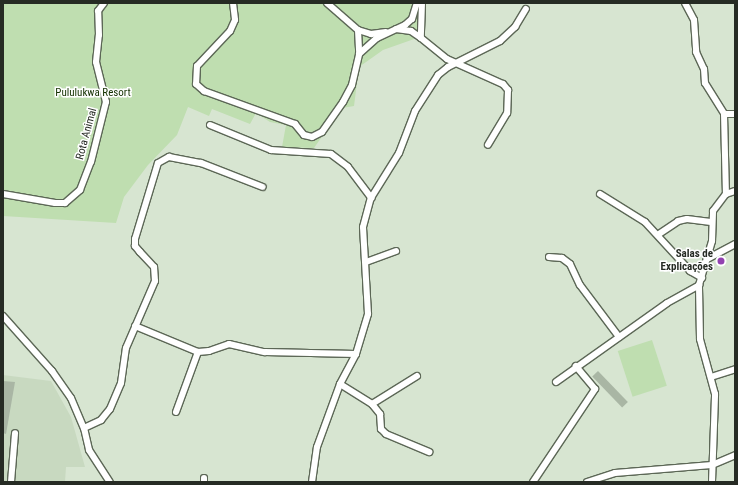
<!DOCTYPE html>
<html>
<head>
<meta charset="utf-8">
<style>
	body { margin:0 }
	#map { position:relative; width:738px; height:485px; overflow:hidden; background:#d7e5d1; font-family:"Roboto Condensed",sans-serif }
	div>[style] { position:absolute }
	.built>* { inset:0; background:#c8d9c0 }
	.green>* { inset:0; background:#bfdeb0; transform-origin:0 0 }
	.building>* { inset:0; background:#a9b6a4; transform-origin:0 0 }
	.roads { filter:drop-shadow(1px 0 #5c6756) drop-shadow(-1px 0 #5c6756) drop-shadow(0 1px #5c6756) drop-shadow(0 -1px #5c6756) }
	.street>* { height:6px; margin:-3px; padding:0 3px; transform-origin:3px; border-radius:3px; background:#fff }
	.dots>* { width:11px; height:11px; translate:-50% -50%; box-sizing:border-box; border:2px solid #fff; border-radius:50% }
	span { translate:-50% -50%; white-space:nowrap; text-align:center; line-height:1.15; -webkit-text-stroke:3px #fff; paint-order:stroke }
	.park-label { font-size:11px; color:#143100 }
	.street-label { font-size:11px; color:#262b24 }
	.poi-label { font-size:11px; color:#262b24; font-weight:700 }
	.right { translate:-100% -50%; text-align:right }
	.frame { position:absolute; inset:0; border:4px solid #262b24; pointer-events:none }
</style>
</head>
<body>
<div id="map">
	<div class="built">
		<div style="clip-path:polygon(3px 375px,51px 381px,71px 417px,85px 467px,66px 467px,65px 482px,3px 482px)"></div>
	</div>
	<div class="green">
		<div style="clip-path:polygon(3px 3px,419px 3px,417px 38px,383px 50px,359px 67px,354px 106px,342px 108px,314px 148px,282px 147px,286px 125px,270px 122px,256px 113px,250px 124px,212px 109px,209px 116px,188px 107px,177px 135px,148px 165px,124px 197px,116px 223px,3px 216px)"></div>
		<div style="left:652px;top:340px;width:48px;height:36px;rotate:72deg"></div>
	</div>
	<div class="building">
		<div style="left:598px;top:371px;width:43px;height:8px;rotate:46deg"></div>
		<div style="clip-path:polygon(3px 381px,15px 382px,6px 434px,3px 433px)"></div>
	</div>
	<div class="roads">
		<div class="street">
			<div style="left:233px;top:3px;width:17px;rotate:83deg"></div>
			<div style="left:235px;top:20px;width:12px;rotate:114deg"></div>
			<div style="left:230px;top:31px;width:48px;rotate:133.3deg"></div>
			<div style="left:197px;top:66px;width:18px;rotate:93deg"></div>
			<div style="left:196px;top:84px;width:11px;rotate:41deg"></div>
			<div style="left:204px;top:91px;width:97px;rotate:19.9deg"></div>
			<div style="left:295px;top:124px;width:14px;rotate:51deg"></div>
			<div style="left:304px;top:135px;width:8px;rotate:14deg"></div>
			<div style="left:312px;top:137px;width:11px;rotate:-27deg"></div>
			<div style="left:322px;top:132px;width:37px;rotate:-55deg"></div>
			<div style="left:343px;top:102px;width:19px;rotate:-62deg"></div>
			<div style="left:352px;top:85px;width:32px;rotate:-77deg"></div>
			<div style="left:359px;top:54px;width:24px;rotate:-42deg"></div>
			<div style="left:377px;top:38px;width:31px;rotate:-25deg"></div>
			<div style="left:405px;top:25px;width:9px;rotate:-41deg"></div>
			<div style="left:412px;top:19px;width:17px;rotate:-73deg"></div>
			<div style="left:327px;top:3px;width:41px;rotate:41.1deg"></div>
			<div style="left:358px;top:30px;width:14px;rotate:17deg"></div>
			<div style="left:371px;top:34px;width:15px;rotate:-8deg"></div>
			<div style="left:422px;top:3px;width:35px;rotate:92deg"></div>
			<div style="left:421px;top:38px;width:33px;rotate:39deg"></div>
			<div style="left:447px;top:59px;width:61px;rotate:24.1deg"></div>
			<div style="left:503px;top:84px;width:8px;rotate:50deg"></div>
			<div style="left:508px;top:90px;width:23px;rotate:92deg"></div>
			<div style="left:507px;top:113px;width:37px;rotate:121deg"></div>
			<div style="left:685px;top:3px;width:19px;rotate:62deg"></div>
			<div style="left:694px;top:20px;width:32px;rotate:86deg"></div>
			<div style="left:696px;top:52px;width:19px;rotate:65deg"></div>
			<div style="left:704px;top:69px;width:14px;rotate:86deg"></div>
			<div style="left:705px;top:83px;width:36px;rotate:58deg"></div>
			<div style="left:724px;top:114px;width:80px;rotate:88.6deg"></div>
			<div style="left:396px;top:29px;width:15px;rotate:8deg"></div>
			<div style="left:411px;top:31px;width:12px;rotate:35deg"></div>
			<div style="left:358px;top:30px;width:22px;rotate:87deg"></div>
			<div style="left:724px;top:114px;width:11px"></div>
			<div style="left:210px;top:125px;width:66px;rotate:22.3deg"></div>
			<div style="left:271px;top:150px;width:60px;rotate:3.8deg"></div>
			<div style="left:331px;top:154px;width:21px;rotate:37deg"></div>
			<div style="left:348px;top:167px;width:39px;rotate:53deg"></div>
			<div style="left:3px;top:194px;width:53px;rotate:9.8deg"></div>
			<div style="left:55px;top:203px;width:10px"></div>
			<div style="left:65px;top:203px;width:20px;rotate:-41deg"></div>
			<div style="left:80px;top:190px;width:30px;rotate:-69deg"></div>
			<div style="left:91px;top:162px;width:62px;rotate:-76deg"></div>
			<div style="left:106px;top:102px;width:41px;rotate:-104deg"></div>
			<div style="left:96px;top:62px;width:27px;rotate:-84deg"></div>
			<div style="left:99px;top:35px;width:24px;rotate:-92deg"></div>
			<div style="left:98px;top:11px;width:10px;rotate:-53deg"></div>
			<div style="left:600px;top:194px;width:53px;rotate:31.9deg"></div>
			<div style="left:645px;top:222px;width:67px;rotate:47.4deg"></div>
			<div style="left:690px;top:271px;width:14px;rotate:30deg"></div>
			<div style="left:659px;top:234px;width:23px;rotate:-34deg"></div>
			<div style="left:678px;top:221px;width:9px;rotate:-13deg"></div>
			<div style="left:687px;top:219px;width:24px;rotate:7deg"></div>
			<div style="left:549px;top:257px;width:13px;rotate:4deg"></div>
			<div style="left:562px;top:258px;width:10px;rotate:37deg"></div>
			<div style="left:570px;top:264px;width:23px;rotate:65deg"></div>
			<div style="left:580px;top:285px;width:65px;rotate:53.1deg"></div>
			<div style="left:707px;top:259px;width:32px;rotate:-28deg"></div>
			<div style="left:366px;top:262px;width:32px;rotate:-20deg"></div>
			<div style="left:3px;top:316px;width:74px;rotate:48.3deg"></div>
			<div style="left:52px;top:371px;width:33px;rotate:55deg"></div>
			<div style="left:71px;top:398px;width:33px;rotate:67deg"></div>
			<div style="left:84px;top:428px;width:23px;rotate:77deg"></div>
			<div style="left:89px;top:450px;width:38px;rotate:57deg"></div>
			<div style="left:135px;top:326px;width:68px;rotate:22.4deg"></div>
			<div style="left:198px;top:352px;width:11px;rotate:-5deg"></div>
			<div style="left:209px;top:351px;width:21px;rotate:-19deg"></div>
			<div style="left:229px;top:344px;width:37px;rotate:13deg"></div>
			<div style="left:265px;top:352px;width:91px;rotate:1.3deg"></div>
			<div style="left:711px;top:377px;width:25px;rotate:-18deg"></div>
			<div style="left:556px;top:382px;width:136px;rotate:-35.4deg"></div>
			<div style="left:667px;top:303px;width:37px;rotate:-29deg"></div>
			<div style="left:340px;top:384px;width:38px;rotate:32deg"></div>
			<div style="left:372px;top:404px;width:13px;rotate:51deg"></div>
			<div style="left:380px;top:414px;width:15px;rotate:86deg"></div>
			<div style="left:381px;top:429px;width:7px;rotate:45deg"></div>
			<div style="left:386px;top:434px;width:47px;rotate:22.7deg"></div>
			<div style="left:372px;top:404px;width:53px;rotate:-31.9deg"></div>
			<div style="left:176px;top:412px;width:64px;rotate:-69.9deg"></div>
			<div style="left:84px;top:428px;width:19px;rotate:-25deg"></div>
			<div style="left:101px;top:420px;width:14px;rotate:-51deg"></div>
			<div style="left:110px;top:409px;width:28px;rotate:-67deg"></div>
			<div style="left:121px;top:383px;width:35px;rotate:-82deg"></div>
			<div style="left:126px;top:348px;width:73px;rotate:-66.6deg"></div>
			<div style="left:155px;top:281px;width:14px;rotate:-94deg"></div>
			<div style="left:154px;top:267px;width:21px;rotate:-133deg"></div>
			<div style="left:140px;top:252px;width:8px;rotate:-130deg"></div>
			<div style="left:135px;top:246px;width:7px;rotate:-90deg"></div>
			<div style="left:135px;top:239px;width:79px;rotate:-73.2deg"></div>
			<div style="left:158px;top:163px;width:13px;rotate:-29deg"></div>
			<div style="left:169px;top:157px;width:33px;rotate:11deg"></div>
			<div style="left:201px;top:163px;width:66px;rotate:21.2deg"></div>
			<div style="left:11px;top:482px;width:49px;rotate:-85.3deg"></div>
			<div style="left:204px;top:482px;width:4px;rotate:-90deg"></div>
			<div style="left:312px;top:482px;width:35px;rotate:-82deg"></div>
			<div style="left:317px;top:447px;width:67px;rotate:-69.9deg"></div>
			<div style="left:340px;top:384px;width:34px;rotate:-62deg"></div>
			<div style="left:356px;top:354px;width:42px;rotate:-73.3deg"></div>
			<div style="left:368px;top:314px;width:87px;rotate:-93.3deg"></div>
			<div style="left:363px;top:227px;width:30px;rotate:-75deg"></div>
			<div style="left:371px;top:198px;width:53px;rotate:-58.1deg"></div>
			<div style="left:399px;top:153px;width:45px;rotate:-69.1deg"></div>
			<div style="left:415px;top:111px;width:43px;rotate:-57.4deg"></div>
			<div style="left:438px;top:75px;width:13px;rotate:-39deg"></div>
			<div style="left:448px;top:67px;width:58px;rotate:-26.6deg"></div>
			<div style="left:500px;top:41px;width:21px;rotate:-43deg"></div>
			<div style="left:515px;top:27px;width:21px;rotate:-59deg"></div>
			<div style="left:533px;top:482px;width:112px;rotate:-56.3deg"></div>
			<div style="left:595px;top:389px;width:30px;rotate:-130deg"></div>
			<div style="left:587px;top:482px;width:29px;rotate:-18deg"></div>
			<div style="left:615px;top:473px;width:97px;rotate:-4.7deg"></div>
			<div style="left:712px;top:465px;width:25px;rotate:-23deg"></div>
			<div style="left:712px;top:482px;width:88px;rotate:-88deg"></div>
			<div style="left:715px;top:394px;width:57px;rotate:-105.3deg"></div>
			<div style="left:700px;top:339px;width:54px;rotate:-91.1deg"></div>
			<div style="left:699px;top:285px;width:46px;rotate:-73.5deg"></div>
			<div style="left:712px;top:241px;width:30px;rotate:-88deg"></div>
			<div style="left:713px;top:211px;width:21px;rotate:-53deg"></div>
			<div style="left:726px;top:194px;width:9px;rotate:-18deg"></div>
		</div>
	</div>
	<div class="dots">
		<div style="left:721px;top:261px;background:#9241b0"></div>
	</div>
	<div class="park-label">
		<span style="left:93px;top:93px">Pululukwa Resort</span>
	</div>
	<div class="street-label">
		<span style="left:87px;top:134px;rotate:-75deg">Rota Animal</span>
	</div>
	<div class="poi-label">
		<span class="right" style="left:713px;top:261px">Salas de<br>Explicações</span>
	</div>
	<div class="frame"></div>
</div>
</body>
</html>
